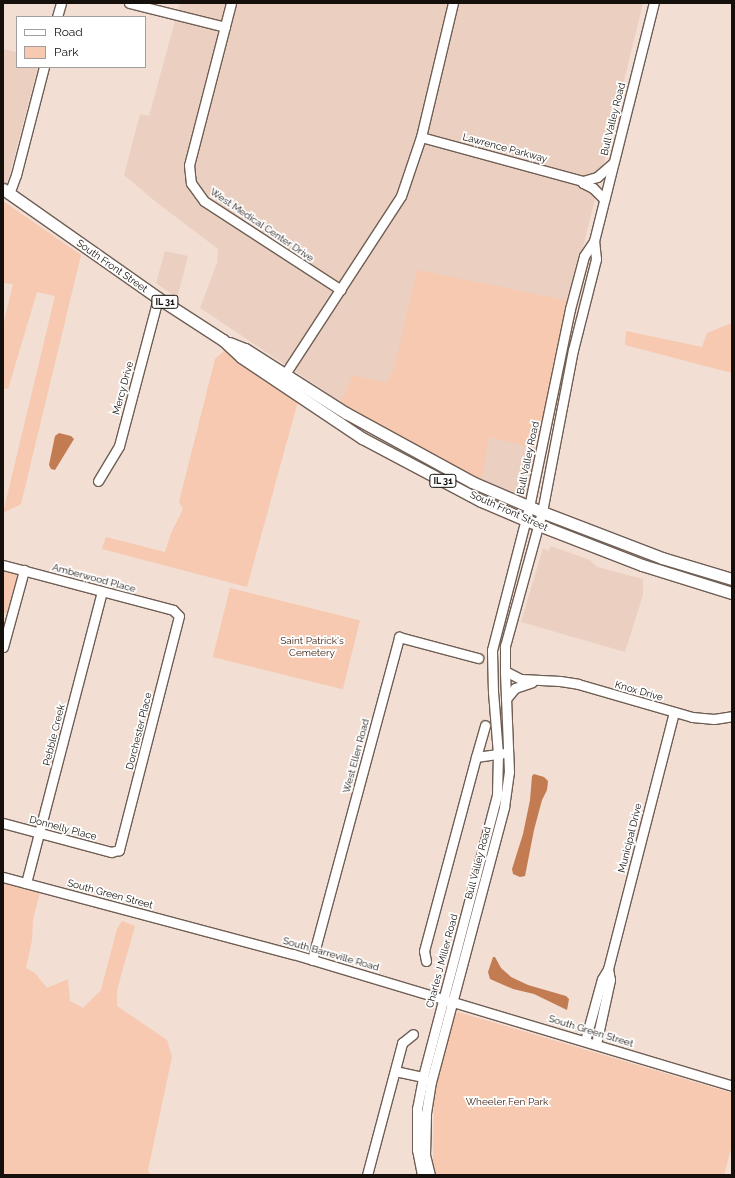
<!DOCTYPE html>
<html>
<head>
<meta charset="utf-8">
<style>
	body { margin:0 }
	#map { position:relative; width:735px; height:1178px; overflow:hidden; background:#f2ded3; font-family:Raleway,sans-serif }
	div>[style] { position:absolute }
	.built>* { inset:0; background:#ebd0c1 }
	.green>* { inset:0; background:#f6c9b0; transform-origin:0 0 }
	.water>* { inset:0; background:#c37c51 }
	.roads { filter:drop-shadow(1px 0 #6f5e54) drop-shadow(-1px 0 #6f5e54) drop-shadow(0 1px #6f5e54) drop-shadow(0 -1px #6f5e54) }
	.minor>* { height:9px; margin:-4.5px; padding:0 4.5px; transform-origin:4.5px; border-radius:4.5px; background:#fff }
	.major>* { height:11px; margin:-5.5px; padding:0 5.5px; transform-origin:5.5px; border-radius:5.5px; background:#fff }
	span { translate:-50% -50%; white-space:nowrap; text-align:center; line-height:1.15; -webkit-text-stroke:3.5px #fff; paint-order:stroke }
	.shield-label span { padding:1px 3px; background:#fff; border:1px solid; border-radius:3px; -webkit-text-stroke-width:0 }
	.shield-label { font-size:9px; color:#16100c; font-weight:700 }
	.street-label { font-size:10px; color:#16100c }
	.park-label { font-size:10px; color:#412311 }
	.frame { position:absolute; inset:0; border:4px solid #16100c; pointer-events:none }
	.legend { position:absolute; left:16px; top:16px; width:130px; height:52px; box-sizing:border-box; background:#fff; border:1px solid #a29f9e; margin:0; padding:5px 7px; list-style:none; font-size:12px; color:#16100c }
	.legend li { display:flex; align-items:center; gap:8px; height:20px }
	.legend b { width:20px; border:1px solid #a29f9e }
</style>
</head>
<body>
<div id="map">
	<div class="built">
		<div style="clip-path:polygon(180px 3px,643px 3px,570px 301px,527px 506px,445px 467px,341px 402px,200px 308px,217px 263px,218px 249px,156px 202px,124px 175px,140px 114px,149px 116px)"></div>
		<div style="clip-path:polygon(3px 49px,17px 52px,17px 67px,38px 67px,7px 184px,3px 181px)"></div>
		<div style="clip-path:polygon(165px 251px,188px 256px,177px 298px,156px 283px)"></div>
		<div style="clip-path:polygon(551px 546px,590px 560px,597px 567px,643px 579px,643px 595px,625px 652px,521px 622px,543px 548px,548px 551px)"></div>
	</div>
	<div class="green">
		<div style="clip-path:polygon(3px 201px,81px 255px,21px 504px,3px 513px,55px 296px,37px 292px,8px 389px,3px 388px,3px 325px,13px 284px,3px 283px)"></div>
		<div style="clip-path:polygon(417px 270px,570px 301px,541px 449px,489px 437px,481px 483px,445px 467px,341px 402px,353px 375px,386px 383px,394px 369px)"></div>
		<div style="clip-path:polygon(732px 323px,732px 373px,625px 345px,626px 331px,702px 347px,707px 333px)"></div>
		<div style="clip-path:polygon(224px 351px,298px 401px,247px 587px,102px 549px,106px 537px,165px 552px,171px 533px,183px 509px,179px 502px,215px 359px)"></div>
		<div style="clip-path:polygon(3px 568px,14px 571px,17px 577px,9px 614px,3px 612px)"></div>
		<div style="left:230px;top:588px;width:134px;height:71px;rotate:14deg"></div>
		<div style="clip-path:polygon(3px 882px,40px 893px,33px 919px,32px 940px,26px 968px,35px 973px,47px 988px,68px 979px,70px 1001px,83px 1008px,101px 990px,117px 929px,122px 921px,135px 926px,117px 990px,117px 1006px,167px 1040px,172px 1057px,148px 1170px,150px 1175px,3px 1175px)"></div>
		<div style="clip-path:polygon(458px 1012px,732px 1093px,732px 1145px,724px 1175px,435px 1175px,433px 1169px,434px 1092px,453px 1017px)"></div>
	</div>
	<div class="water">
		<div style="clip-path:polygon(59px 433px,71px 436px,74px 439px,55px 470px,51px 469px,49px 465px,55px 436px)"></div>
		<div style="clip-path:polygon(534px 774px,544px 777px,548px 781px,547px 790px,542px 800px,534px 830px,525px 876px,520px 877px,513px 874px,512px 869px,523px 834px,530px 800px,532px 776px)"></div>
		<div style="clip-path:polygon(493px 957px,495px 957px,501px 968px,511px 977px,528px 985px,566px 996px,569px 999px,567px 1010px,534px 994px,513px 989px,490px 979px,488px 972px)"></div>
	</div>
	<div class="roads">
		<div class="minor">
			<div style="left:129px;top:3px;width:99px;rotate:14deg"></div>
			<div style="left:231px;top:3px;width:167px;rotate:104.5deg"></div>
			<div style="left:189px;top:165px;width:18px;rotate:84deg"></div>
			<div style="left:191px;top:183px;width:22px;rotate:54deg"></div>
			<div style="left:204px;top:201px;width:163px;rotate:33deg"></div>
			<div style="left:57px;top:17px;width:15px;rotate:-74deg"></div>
			<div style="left:421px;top:137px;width:168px;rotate:15.2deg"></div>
			<div style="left:583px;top:181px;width:2px;rotate:90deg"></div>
			<div style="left:583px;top:183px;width:11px;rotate:27deg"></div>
			<div style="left:593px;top:188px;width:16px;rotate:45deg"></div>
			<div style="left:583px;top:181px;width:15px;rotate:-16deg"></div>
			<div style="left:597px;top:177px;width:21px;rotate:-41deg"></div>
			<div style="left:9px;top:194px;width:20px;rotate:-70deg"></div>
			<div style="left:16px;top:175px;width:112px;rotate:-75.5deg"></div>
			<div style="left:285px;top:374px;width:212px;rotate:-56.9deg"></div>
			<div style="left:401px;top:196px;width:62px;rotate:-71.3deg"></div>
			<div style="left:421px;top:137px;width:138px;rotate:-76.6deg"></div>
			<div style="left:98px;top:481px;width:41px;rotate:-59deg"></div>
			<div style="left:119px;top:446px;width:153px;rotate:-75.2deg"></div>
			<div style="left:3px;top:565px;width:176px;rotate:14.8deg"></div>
			<div style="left:173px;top:610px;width:8px;rotate:45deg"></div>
			<div style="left:179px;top:616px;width:242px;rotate:104.4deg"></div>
			<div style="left:119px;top:850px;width:8px;rotate:166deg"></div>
			<div style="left:111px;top:852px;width:112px;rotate:-165deg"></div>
			<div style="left:3px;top:647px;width:80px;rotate:-74.7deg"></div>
			<div style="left:505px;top:671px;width:18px;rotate:27deg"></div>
			<div style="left:521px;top:679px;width:39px;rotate:3deg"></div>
			<div style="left:560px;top:681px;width:18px;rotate:9deg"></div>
			<div style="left:578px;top:684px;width:119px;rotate:16.1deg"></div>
			<div style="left:692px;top:717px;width:22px;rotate:5deg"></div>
			<div style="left:714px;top:719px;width:18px;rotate:-9deg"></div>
			<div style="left:506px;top:699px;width:14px;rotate:-51deg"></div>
			<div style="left:515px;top:688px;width:18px;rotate:-19deg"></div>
			<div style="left:476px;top:757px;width:33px;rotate:-74deg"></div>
			<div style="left:3px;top:877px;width:300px;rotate:14.9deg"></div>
			<div style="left:293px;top:954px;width:458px;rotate:16.7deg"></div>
			<div style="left:26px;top:883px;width:301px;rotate:-75.4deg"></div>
			<div style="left:312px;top:960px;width:335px;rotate:-74.9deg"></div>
			<div style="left:399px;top:637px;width:82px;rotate:14.9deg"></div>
			<div style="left:426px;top:961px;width:10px;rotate:-101deg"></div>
			<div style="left:424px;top:951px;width:201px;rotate:-75deg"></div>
			<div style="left:476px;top:757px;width:28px;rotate:-8deg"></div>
			<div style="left:585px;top:1041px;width:64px;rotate:-74.7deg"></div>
			<div style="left:602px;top:979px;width:12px;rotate:-59deg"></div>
			<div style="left:608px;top:969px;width:265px;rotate:-75.6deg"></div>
			<div style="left:596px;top:1044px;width:66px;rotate:-77.7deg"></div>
			<div style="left:610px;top:980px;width:11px;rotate:-100deg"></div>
			<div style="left:395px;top:1071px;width:29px;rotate:12deg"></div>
			<div style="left:367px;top:1175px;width:137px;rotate:-75.1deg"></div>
			<div style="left:402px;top:1043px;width:14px;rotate:-39deg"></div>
			<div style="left:422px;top:1175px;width:25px;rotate:-101deg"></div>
			<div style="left:417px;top:1150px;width:41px;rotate:-90deg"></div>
			<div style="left:417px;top:1109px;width:33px;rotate:-79deg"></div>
			<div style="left:423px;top:1077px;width:292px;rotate:-75.3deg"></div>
			<div style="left:497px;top:795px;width:41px;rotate:-88.6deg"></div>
			<div style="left:498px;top:754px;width:62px;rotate:-94.6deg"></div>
			<div style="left:493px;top:692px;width:42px;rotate:-91.4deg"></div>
			<div style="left:492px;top:650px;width:148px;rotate:-75.5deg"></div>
			<div style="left:529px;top:507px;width:202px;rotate:-78.3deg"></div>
			<div style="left:570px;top:309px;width:55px;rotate:-75.2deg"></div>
			<div style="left:584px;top:256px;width:18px;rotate:-56deg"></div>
			<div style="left:594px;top:241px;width:245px;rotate:-75.9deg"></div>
			<div style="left:430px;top:1175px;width:21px;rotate:-104deg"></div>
			<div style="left:425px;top:1155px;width:42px;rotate:-88.6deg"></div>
			<div style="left:426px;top:1113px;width:31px;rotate:-81deg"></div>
			<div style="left:431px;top:1082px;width:285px;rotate:-75.1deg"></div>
			<div style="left:504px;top:807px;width:35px;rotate:-82deg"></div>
			<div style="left:509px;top:772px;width:101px;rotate:-92.3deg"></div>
			<div style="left:505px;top:671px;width:25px;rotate:-90deg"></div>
			<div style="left:505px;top:646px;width:139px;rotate:-74.6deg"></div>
			<div style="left:542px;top:512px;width:165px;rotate:-79.2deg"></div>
			<div style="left:573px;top:350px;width:94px;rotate:-75.8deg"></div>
			<div style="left:596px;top:259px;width:18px;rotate:-96deg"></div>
		</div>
		<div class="major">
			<div style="left:3px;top:189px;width:189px;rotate:35.1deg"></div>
			<div style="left:158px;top:298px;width:77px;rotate:32.9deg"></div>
			<div style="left:223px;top:340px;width:25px;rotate:43deg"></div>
			<div style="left:241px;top:357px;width:146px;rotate:33.8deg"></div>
			<div style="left:362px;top:438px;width:135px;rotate:27.9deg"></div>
			<div style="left:481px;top:501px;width:49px;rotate:22.9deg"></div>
			<div style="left:526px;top:520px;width:124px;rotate:21.2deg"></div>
			<div style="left:642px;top:565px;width:94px;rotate:17.3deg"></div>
			<div style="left:229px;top:343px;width:17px;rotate:21deg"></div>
			<div style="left:245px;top:349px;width:120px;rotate:32.4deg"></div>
			<div style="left:346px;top:413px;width:144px;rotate:28.7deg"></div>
			<div style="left:472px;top:482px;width:76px;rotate:23.2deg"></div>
			<div style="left:542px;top:512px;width:129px;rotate:21deg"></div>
			<div style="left:662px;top:558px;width:73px;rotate:16.7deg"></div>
		</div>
	</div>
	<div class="shield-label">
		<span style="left:165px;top:302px">IL 31</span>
		<span style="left:443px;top:481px">IL 31</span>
	</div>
	<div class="street-label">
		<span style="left:613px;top:119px;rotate:-76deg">Bull Valley Road</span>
		<span style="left:505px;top:148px;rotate:15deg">Lawrence Parkway</span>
		<span style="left:262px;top:225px;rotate:34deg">West Medical Center Drive</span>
		<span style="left:112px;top:266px;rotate:35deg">South Front Street</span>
		<span style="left:123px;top:388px;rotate:-75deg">Mercy Drive</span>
		<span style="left:528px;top:458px;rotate:-78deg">Bull Valley Road</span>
		<span style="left:509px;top:511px;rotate:24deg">South Front Street</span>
		<span style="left:94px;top:578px;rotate:15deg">Amberwood Place</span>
		<span style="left:639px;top:691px;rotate:16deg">Knox Drive</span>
		<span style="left:139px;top:731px;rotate:-76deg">Dorchester Place</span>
		<span style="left:54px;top:735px;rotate:-76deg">Pebble Creek</span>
		<span style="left:356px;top:756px;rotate:-75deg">West Ellen Road</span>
		<span style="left:63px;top:828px;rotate:15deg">Donnelly Place</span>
		<span style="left:630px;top:838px;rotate:-76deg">Municipal Drive</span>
		<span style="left:478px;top:863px;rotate:-75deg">Bull Valley Road</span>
		<span style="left:110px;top:894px;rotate:15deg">South Green Street</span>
		<span style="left:331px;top:954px;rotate:16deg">South Barreville Road</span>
		<span style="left:442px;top:961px;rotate:-75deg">Charles J Miller Road</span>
		<span style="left:591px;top:1031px;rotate:17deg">South Green Street</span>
	</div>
	<div class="park-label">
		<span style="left:312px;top:646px">Saint Patrick's<br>Cemetery</span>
		<span style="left:507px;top:1102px">Wheeler Fen Park</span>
	</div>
	<div class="frame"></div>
	<ul class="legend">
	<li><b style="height:5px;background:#fff"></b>Road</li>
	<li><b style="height:11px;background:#f6c9b0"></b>Park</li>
	</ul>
</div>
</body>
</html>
